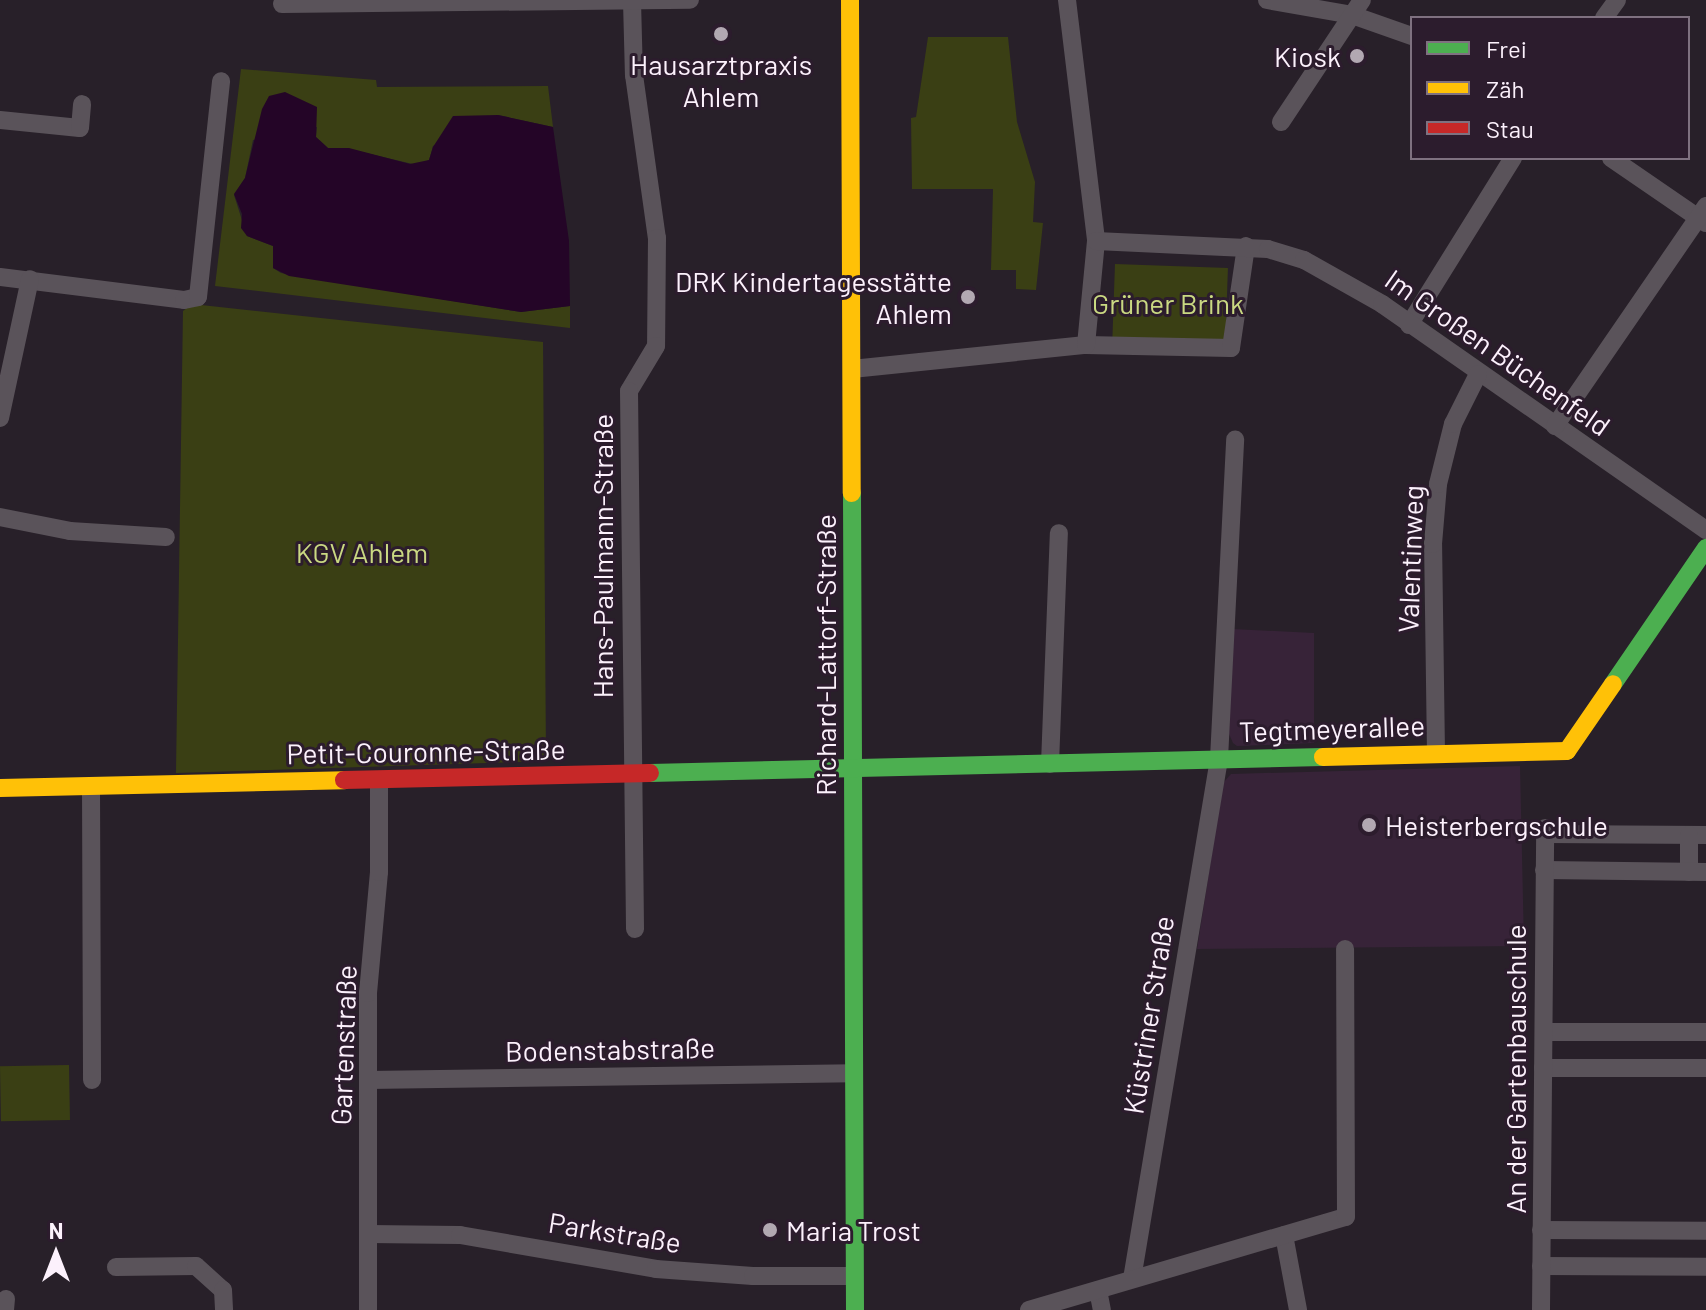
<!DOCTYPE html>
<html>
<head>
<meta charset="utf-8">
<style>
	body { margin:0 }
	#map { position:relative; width:1706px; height:1310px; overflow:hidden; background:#282029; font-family:Barlow,sans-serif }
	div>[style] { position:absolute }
	.built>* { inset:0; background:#372338 }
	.green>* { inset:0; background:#3a3f14; transform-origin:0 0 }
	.water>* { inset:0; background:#240527 }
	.street>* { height:18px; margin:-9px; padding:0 9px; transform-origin:9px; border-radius:9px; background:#5a535a }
	.fast>* { height:18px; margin:-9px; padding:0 9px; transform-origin:9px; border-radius:9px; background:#4caf50 }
	.slow>* { height:18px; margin:-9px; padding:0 9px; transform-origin:9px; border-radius:9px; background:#ffc107 }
	.jam>* { height:18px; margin:-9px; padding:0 9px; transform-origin:9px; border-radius:9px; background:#c62828 }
	.dots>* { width:22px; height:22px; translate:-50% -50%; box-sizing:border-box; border:4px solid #2c1c2d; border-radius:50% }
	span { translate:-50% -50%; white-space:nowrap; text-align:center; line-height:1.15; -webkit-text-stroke:6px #2c1c2d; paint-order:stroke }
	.poi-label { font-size:28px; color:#fcf1fc }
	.right { translate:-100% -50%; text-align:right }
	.left { translate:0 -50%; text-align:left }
	.park-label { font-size:28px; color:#cad982 }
	.street-label { font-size:28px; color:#fcf1fc }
	.legend { position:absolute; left:1410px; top:16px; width:280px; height:144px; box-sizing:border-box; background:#2c1c2d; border:2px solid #7f7180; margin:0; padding:10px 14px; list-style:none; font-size:24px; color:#fcf1fc }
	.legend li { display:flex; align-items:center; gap:16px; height:40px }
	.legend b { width:40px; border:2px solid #7f7180 }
	.north { position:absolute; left:16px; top:1214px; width:80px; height:80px; -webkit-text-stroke:6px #2c1c2d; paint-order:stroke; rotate:0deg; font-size:22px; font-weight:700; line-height:32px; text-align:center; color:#fcf1fc }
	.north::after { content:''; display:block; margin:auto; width:28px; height:36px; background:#fcf1fc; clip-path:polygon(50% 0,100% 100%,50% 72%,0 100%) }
</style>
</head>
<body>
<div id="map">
	<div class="built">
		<div style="clip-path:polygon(1232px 629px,1314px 633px,1314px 743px,1237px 746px,1233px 743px,1229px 734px)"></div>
		<div style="clip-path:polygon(1520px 766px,1524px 946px,1197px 949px,1223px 783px,1231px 774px)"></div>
	</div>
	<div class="green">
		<div style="clip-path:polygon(928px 37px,1008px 37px,1017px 122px,1035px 182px,1033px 222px,1043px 223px,1036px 290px,1016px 289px,1016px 270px,991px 270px,993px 189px,912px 189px,911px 118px,916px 117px)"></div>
		<div style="clip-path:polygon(241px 69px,376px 80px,377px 87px,548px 86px,553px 127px,498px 115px,433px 146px,429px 160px,417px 165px,349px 149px,328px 148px,316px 137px,317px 127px,253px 140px,245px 178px,234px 195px,247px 236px,273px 246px,273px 268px,281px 273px,521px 312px,570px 306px,570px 328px,215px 286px)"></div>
		<div style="left:1115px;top:264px;width:113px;height:75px;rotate:2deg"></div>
		<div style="clip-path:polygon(192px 304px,543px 342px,546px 761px,176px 773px,183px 311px)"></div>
		<div style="left:69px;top:1065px;width:55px;height:69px;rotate:89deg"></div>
	</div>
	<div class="water">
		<div style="clip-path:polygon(285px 92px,317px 107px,316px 137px,328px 148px,349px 148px,410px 164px,429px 160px,433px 147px,453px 116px,498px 115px,553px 127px,569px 241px,570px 306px,521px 312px,289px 276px,273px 268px,273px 246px,247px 236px,241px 228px,242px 214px,234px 194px,245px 178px,262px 109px,269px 96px)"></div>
	</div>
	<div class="street">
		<div style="left:1067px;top:0;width:243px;rotate:83.1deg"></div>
		<div style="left:1267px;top:0;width:86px;rotate:10deg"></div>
		<div style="left:1352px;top:15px;width:64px;rotate:19.3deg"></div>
		<div style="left:632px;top:1px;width:74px;rotate:88.5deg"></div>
		<div style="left:634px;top:75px;width:165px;rotate:82deg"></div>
		<div style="left:657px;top:238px;width:108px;rotate:90.5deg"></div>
		<div style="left:656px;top:346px;width:52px;rotate:121deg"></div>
		<div style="left:629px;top:391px;width:538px;rotate:89.36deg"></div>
		<div style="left:282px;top:4px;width:408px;rotate:-0.6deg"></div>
		<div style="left:1604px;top:18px;width:22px;rotate:-54deg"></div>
		<div style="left:0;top:120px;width:80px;rotate:5.7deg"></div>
		<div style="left:80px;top:128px;width:24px;rotate:-85deg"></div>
		<div style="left:1281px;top:122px;width:146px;rotate:-56.4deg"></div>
		<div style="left:1611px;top:158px;width:115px;rotate:34.4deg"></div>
		<div style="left:0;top:277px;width:185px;rotate:7.1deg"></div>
		<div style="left:184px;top:300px;width:14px;rotate:-12deg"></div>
		<div style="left:198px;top:297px;width:217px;rotate:-83.9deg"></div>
		<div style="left:1409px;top:325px;width:197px;rotate:-58.1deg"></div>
		<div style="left:1086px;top:345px;width:145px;rotate:1.2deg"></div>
		<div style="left:1231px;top:348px;width:103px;rotate:-81.6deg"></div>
		<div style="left:852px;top:369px;width:235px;rotate:-5.9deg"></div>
		<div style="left:1086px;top:345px;width:104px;rotate:-84.5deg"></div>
		<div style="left:1096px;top:241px;width:172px;rotate:2.7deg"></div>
		<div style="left:1268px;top:249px;width:38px;rotate:17deg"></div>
		<div style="left:1304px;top:260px;width:90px;rotate:29.4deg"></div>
		<div style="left:1382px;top:304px;width:395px;rotate:34.9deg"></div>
		<div style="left:0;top:418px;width:142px;rotate:-77.8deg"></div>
		<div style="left:1555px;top:426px;width:267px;rotate:-55.5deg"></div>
		<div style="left:0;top:517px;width:71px;rotate:11.3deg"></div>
		<div style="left:70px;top:531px;width:96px;rotate:3.6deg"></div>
		<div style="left:1436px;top:753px;width:209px;rotate:-90.8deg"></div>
		<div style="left:1433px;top:544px;width:60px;rotate:-85.2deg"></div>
		<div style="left:1438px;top:484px;width:62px;rotate:-76deg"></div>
		<div style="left:1453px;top:424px;width:56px;rotate:-63.4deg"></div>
		<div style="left:1050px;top:764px;width:231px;rotate:-87.8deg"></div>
		<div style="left:91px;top:786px;width:294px;rotate:89.8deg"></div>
		<div style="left:1545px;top:834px;width:161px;rotate:0.4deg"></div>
		<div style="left:1689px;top:835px;width:37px;rotate:90deg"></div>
		<div style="left:1544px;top:870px;width:162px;rotate:0.7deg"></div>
		<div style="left:1544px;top:1032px;width:162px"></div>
		<div style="left:1543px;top:1068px;width:163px"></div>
		<div style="left:368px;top:1080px;width:485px;rotate:-0.8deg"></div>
		<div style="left:1541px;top:1230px;width:165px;rotate:0.3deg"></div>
		<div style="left:368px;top:1234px;width:92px;rotate:0.6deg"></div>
		<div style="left:460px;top:1235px;width:199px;rotate:9.8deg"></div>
		<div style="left:656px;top:1269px;width:97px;rotate:4.1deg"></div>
		<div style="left:753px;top:1276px;width:101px"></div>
		<div style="left:1284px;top:1235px;width:76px;rotate:79.4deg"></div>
		<div style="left:1541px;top:1266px;width:165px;rotate:0.3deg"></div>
		<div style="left:116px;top:1267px;width:80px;rotate:-0.7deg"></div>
		<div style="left:196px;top:1266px;width:36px;rotate:42deg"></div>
		<div style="left:223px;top:1290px;width:20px;rotate:87deg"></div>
		<div style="left:1132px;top:1279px;width:527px;rotate:-80.5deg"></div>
		<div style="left:1219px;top:759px;width:320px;rotate:-87.1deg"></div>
		<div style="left:1098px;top:1290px;width:20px;rotate:79deg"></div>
		<div style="left:5px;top:1310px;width:11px;rotate:-85deg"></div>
		<div style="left:368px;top:1310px;width:317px;rotate:-90deg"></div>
		<div style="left:368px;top:993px;width:121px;rotate:-84.8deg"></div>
		<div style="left:379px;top:872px;width:90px;rotate:-90deg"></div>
		<div style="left:1029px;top:1310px;width:330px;rotate:-16.4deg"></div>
		<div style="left:1346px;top:1217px;width:268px;rotate:-90.2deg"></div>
		<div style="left:1541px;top:1310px;width:482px;rotate:-89.5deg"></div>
	</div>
	<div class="fast">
		<div style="left:852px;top:493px;width:817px;rotate:89.79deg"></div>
		<div style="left:1613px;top:684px;width:165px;rotate:-55.6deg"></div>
		<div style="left:650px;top:773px;width:673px;rotate:-1.36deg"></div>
	</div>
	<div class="slow">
		<div style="left:850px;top:0;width:493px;rotate:89.8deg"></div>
		<div style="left:1323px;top:757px;width:244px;rotate:-1.4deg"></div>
		<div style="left:1567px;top:751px;width:81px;rotate:-55.5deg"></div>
		<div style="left:0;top:788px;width:344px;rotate:-1.3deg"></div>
	</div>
	<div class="jam">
		<div style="left:344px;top:780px;width:306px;rotate:-1.3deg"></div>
	</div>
	<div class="dots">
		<div style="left:721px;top:34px;background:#b2a8b2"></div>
		<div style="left:1357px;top:56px;background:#b2a8b2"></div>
		<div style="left:968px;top:297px;background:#b2a8b2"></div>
		<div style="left:1369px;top:825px;background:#b2a8b2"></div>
		<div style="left:770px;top:1230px;background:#b2a8b2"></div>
	</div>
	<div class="poi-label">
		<span class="right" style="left:1341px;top:56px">Kiosk</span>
		<span style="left:721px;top:80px">Hausarztpraxis<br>Ahlem</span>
		<span class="right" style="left:952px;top:297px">DRK Kindertagesstätte<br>Ahlem</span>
		<span class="left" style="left:1385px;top:825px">Heisterbergschule</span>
		<span class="left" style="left:786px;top:1230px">Maria Trost</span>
	</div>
	<div class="park-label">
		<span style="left:1168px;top:303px">Grüner Brink</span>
		<span style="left:362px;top:552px">KGV Ahlem</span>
	</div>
	<div class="street-label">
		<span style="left:1498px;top:352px;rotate:35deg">Im Großen Büchenfeld</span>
		<span style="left:602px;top:556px;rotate:-90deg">Hans-Paulmann-Straße</span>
		<span style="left:1410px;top:559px;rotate:-88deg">Valentinweg</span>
		<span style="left:825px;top:655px;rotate:-90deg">Richard-Lattorf-Straße</span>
		<span style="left:1332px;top:728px;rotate:-2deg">Tegtmeyerallee</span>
		<span style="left:426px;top:751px;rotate:-1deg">Petit-Couronne-Straße</span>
		<span style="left:1148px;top:1015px;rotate:-81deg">Küstriner Straße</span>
		<span style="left:343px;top:1045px;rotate:-88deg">Gartenstraße</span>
		<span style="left:610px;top:1049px;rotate:-1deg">Bodenstabstraße</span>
		<span style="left:1515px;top:1069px;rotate:-90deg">An der Gartenbauschule</span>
		<span style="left:615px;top:1232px;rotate:9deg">Parkstraße</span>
	</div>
	<ul class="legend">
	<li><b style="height:10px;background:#4caf50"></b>Frei</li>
	<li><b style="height:10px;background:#ffc107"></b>Zäh</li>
	<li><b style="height:10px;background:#c62828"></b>Stau</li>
	</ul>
	<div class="north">N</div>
</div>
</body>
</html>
